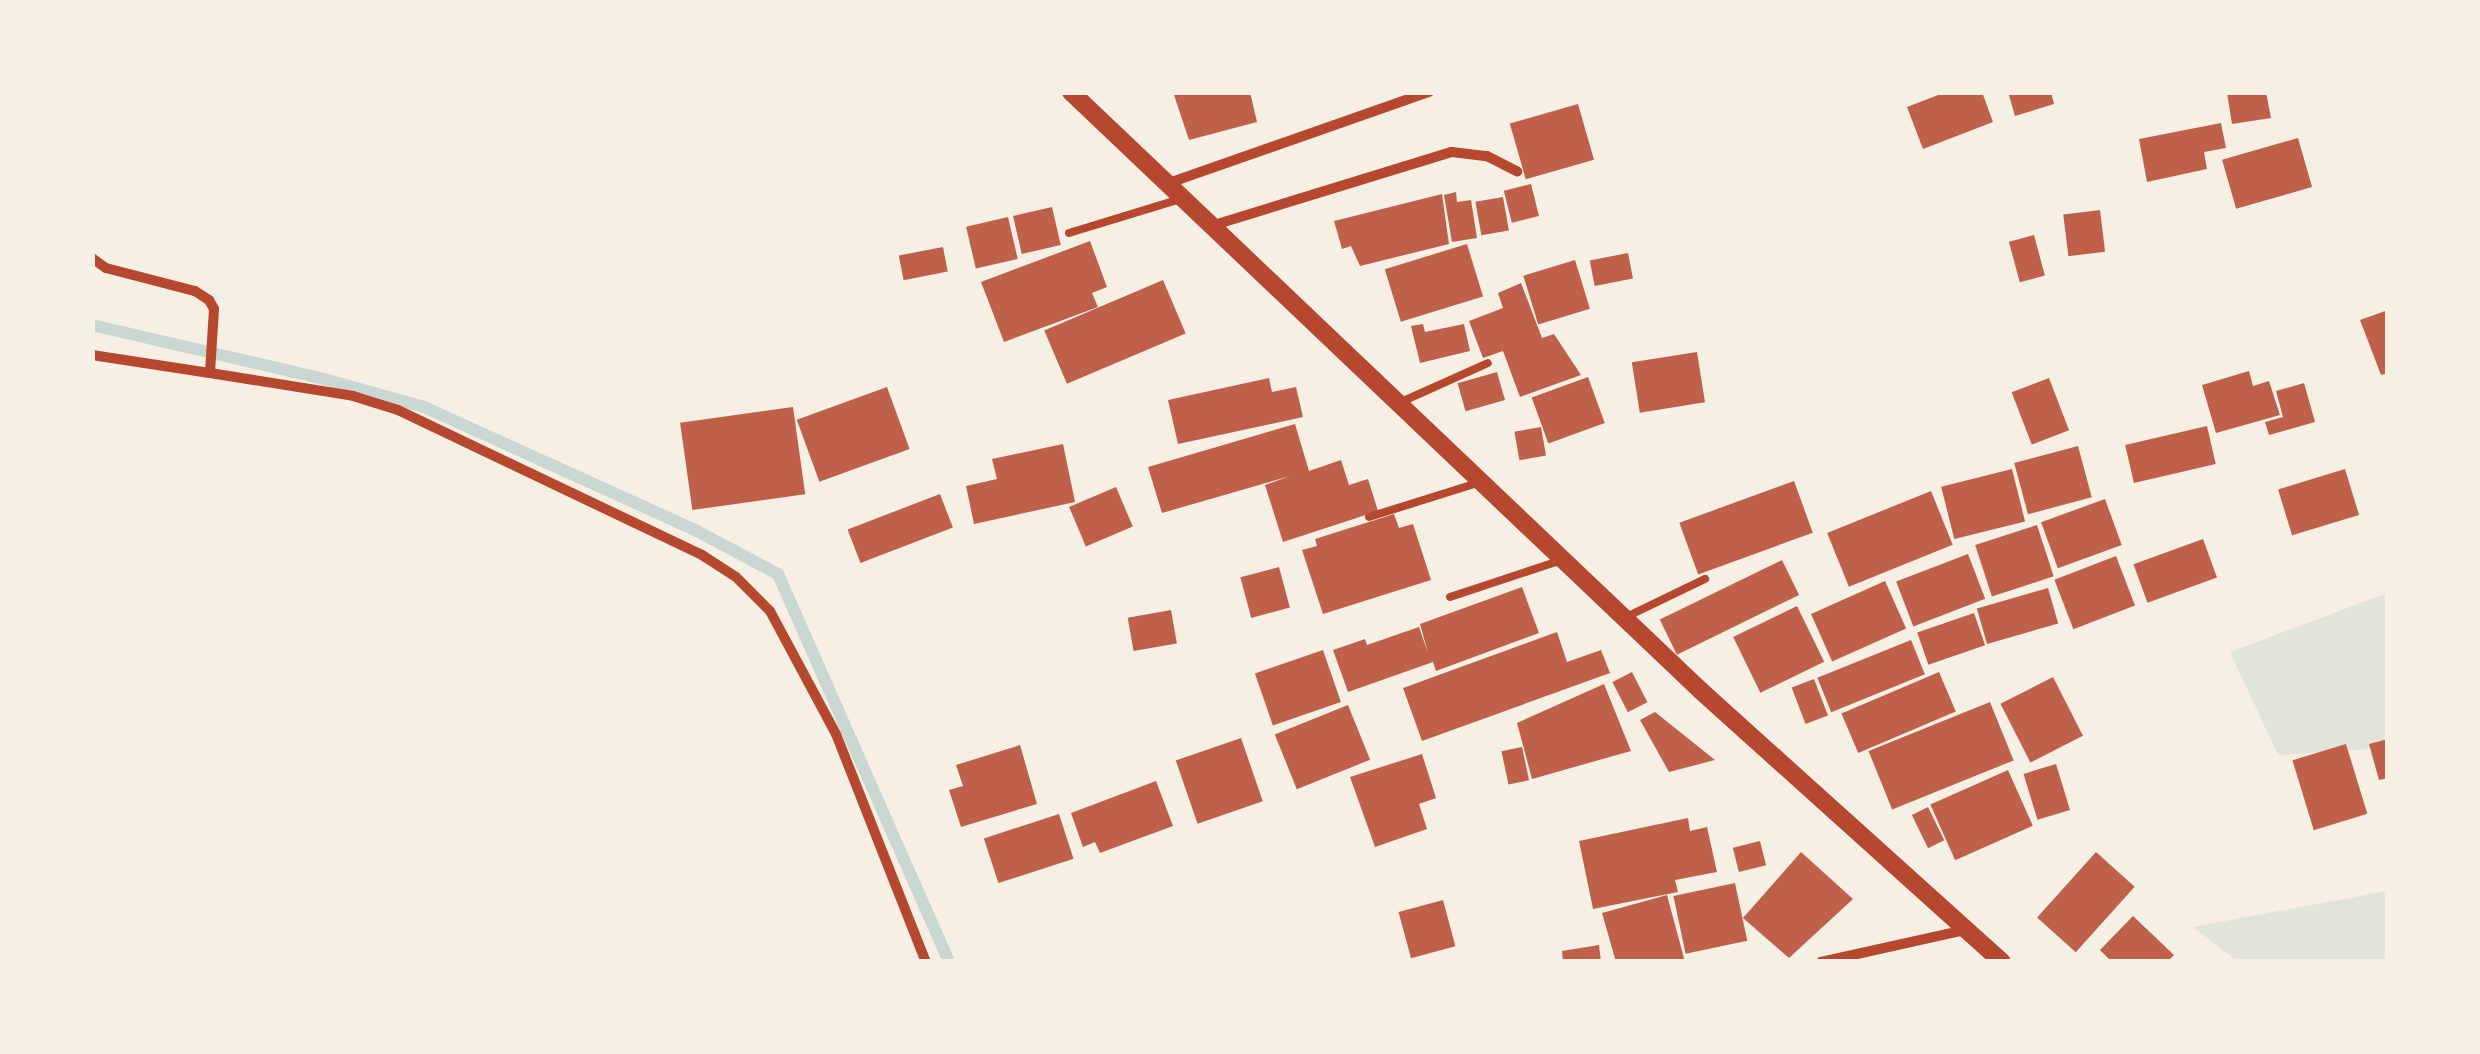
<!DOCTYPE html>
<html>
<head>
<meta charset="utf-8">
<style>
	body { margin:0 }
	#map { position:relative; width:2480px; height:1054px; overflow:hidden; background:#f6efe4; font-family:Helvetica,sans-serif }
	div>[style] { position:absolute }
	.green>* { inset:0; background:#e2e4dc }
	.stream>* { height:12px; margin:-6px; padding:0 6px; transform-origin:6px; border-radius:6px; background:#c9d6d2 }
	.building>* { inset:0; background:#bf614a; transform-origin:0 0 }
	.service>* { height:8px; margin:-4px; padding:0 4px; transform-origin:4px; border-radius:4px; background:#b5482f }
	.minor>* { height:10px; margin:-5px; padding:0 5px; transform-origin:5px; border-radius:5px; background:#b5482f }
	.tertiary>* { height:18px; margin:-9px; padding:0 9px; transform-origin:9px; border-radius:9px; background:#b5482f }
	span { translate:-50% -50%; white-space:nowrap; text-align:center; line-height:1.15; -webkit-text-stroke:10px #f6efe4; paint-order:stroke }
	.frame { position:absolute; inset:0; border:95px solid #f6efe4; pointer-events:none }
</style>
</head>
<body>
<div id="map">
	<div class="green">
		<div style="clip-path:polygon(2387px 593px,2387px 748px,2278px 755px,2230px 652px)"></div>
		<div style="clip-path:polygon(2387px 891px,2387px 961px,2237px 961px,2193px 927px)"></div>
	</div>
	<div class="stream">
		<div style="left:92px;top:325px;width:238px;rotate:13.1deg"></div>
		<div style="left:324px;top:379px;width:104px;rotate:15.6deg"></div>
		<div style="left:424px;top:407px;width:300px;rotate:24.4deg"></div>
		<div style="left:697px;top:531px;width:92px;rotate:28deg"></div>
		<div style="left:778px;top:574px;width:424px;rotate:66.2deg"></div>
	</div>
	<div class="building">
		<div style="clip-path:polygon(1173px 92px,1250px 92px,1257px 122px,1189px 140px)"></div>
		<div style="clip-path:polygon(1946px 92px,1982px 92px,1993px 122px,1923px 149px,1907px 107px)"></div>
		<div style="clip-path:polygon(2008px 92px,2051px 92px,2054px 104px,2015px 116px)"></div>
		<div style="clip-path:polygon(2266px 92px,2271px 118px,2232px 124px,2227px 93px)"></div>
		<div style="left:1578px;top:104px;width:58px;height:71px;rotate:74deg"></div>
		<div style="clip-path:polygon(2221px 123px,2226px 148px,2204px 152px,2207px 169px,2147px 182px,2139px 139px)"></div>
		<div style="left:2298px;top:138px;width:51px;height:79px;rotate:74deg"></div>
		<div style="left:1531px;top:184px;width:33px;height:28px;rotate:76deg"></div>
		<div style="clip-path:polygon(1456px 192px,1457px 202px,1471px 200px,1477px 238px,1452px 242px,1444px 195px)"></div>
		<div style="clip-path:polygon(1442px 194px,1449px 244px,1360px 266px,1351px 246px,1342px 249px,1334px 221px)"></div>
		<div style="left:1503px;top:197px;width:34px;height:28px;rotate:80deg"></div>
		<div style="left:1052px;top:207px;width:39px;height:40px;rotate:77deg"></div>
		<div style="left:2100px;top:210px;width:42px;height:37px;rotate:83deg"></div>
		<div style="left:1008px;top:217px;width:43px;height:43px;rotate:77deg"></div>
		<div style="left:2034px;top:235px;width:42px;height:26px;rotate:75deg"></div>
		<div style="clip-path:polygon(1090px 241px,1107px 287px,1092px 293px,1098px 307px,1004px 342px,981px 282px)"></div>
		<div style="left:1467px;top:244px;width:55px;height:86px;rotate:73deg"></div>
		<div style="left:943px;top:247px;width:25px;height:45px;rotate:79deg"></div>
		<div style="left:1628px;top:253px;width:26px;height:39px;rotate:79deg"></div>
		<div style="left:1575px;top:260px;width:51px;height:54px;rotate:73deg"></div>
		<div style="left:1163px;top:280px;width:58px;height:129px;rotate:67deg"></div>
		<div style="clip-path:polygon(1521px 283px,1542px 338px,1554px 334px,1581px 375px,1520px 397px,1503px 351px,1483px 358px,1469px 321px,1503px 308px,1498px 293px)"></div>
		<div style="clip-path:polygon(2388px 310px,2388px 373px,2381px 375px,2360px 320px)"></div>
		<div style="clip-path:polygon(1423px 324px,1425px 332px,1464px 324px,1470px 351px,1420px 363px,1411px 326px)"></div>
		<div style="left:1697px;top:352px;width:51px;height:66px;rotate:81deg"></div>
		<div style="clip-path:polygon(2249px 371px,2253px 386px,2269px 381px,2280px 415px,2216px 433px,2202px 385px)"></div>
		<div style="left:1497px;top:372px;width:29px;height:41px;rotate:74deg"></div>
		<div style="left:1588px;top:377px;width:49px;height:60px;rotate:70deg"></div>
		<div style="clip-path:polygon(1269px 378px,1272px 392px,1296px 387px,1303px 417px,1178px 444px,1168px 400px)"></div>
		<div style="left:2049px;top:378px;width:56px;height:40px;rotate:69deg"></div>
		<div style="clip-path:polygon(2304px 383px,2315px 422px,2269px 435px,2265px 422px,2283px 417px,2276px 391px)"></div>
		<div style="left:887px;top:387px;width:66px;height:96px;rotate:70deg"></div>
		<div style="left:793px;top:407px;width:88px;height:114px;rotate:82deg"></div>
		<div style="clip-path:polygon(1295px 424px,1309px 471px,1341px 460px,1349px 485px,1368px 479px,1378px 511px,1283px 542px,1265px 485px,1290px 476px,1162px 513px,1148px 467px)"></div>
		<div style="left:2207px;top:426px;width:39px;height:84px;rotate:77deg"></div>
		<div style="left:1541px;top:427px;width:29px;height:27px;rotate:80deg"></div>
		<div style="clip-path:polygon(1063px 444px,1075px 502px,974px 524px,966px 486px,997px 479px,992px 459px)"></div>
		<div style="left:2078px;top:446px;width:53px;height:66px;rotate:75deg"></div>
		<div style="left:2012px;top:469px;width:54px;height:73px;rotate:76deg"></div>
		<div style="left:2345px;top:469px;width:48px;height:70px;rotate:73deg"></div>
		<div style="left:1794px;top:481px;width:55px;height:122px;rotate:70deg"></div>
		<div style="left:1116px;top:487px;width:43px;height:51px;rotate:67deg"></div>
		<div style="left:1931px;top:491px;width:58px;height:112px;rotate:68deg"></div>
		<div style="left:940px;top:494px;width:36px;height:99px;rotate:69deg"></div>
		<div style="left:2105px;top:499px;width:49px;height:68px;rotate:70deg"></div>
		<div style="clip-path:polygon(1394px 514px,1399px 528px,1413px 524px,1431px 580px,1323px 614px,1302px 550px,1317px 546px,1315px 539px)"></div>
		<div style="left:2037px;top:525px;width:54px;height:65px;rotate:72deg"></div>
		<div style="left:2203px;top:539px;width:41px;height:74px;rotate:70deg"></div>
		<div style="left:1968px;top:554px;width:48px;height:77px;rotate:69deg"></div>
		<div style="left:2116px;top:556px;width:53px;height:66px;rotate:69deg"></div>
		<div style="left:1782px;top:560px;width:39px;height:136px;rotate:64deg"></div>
		<div style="left:1279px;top:567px;width:42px;height:40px;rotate:75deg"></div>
		<div style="left:1885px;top:581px;width:52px;height:81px;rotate:66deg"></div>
		<div style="clip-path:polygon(1522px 587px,1539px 633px,1436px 671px,1433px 662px,1348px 692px,1333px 650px,1365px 639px,1367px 645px,1419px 627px,1428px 653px,1420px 624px)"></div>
		<div style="left:2048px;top:588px;width:37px;height:74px;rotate:74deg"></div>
		<div style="left:1797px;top:606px;width:62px;height:71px;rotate:64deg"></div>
		<div style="left:1171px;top:610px;width:34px;height:44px;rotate:80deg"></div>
		<div style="left:1974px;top:613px;width:34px;height:60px;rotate:71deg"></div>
		<div style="clip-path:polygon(1557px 632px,1567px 662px,1601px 650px,1610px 673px,1422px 741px,1403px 688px)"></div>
		<div style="left:1911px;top:640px;width:37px;height:101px;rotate:68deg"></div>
		<div style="left:1323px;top:650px;width:55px;height:72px;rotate:71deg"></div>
		<div style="left:1632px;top:672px;width:34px;height:22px;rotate:63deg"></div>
		<div style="left:1939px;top:672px;width:43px;height:106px;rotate:67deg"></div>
		<div style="left:2053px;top:677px;width:66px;height:59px;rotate:63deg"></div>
		<div style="left:1814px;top:679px;width:39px;height:24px;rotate:69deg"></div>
		<div style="clip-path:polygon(1604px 684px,1631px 751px,1532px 779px,1517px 723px)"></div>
		<div style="left:1990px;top:702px;width:63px;height:131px;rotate:68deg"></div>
		<div style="left:1348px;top:705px;width:59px;height:79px;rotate:68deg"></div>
		<div style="clip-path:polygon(1655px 712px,1715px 760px,1669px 772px,1640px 720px)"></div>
		<div style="left:1241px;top:738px;width:67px;height:69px;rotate:71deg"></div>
		<div style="clip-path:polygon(2388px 739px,2388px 778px,2379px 780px,2369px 744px)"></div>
		<div style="left:2346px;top:744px;width:73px;height:56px;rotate:73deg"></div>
		<div style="clip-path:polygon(1020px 745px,1037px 804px,961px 827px,949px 790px,963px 786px,956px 765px)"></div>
		<div style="left:1522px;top:747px;width:34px;height:21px;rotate:78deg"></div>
		<div style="clip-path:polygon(1422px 754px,1436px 798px,1419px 804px,1427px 829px,1375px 847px,1350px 777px)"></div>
		<div style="left:2056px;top:764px;width:48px;height:34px;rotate:73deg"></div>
		<div style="left:2008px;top:770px;width:61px;height:85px;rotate:66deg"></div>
		<div style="clip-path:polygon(1156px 781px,1173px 826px,1100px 853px,1095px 842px,1083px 847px,1071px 813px)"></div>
		<div style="left:1928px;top:807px;width:37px;height:18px;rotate:64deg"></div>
		<div style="left:1059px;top:814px;width:47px;height:79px;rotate:72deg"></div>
		<div style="clip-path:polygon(1688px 818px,1690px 831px,1707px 827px,1717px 872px,1675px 880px,1678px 892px,1593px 909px,1579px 841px)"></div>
		<div style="left:1760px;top:841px;width:25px;height:28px;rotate:76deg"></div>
		<div style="clip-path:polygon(1801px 852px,1853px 899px,1789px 958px,1743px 918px)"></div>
		<div style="left:2096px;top:852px;width:52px;height:88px;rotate:42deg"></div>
		<div style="left:1735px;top:883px;width:59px;height:63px;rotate:78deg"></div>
		<div style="clip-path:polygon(1667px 895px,1685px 962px,1616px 962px,1602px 913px)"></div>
		<div style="left:1443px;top:900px;width:48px;height:46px;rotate:75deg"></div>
		<div style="clip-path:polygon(2133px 916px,2174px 955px,2167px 962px,2112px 962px,2100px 950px)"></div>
		<div style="clip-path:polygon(1599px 945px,1601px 962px,1563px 962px,1562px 951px)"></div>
	</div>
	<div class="service">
		<div style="left:1069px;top:233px;width:116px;rotate:-17deg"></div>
		<div style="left:1401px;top:402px;width:95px;rotate:-24.1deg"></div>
		<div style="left:1369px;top:517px;width:117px;rotate:-17.4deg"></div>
		<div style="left:1450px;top:597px;width:118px;rotate:-18.3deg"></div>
		<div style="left:1624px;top:618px;width:90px;rotate:-25.7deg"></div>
	</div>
	<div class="minor">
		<div style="left:1166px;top:184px;width:279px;rotate:-19.3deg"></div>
		<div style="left:1211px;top:226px;width:252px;rotate:-17.1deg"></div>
		<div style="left:1452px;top:152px;width:35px;rotate:7deg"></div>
		<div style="left:1487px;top:156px;width:34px;rotate:27deg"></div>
		<div style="left:92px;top:258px;width:17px;rotate:36deg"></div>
		<div style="left:106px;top:268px;width:92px;rotate:14.5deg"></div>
		<div style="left:195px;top:291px;width:17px;rotate:33deg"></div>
		<div style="left:209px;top:300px;width:10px;rotate:61deg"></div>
		<div style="left:214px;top:309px;width:64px;rotate:93.6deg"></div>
		<div style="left:210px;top:373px;width:145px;rotate:9.1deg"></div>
		<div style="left:353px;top:396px;width:47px;rotate:17.3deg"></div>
		<div style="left:398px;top:410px;width:337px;rotate:25.5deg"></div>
		<div style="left:702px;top:555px;width:40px;rotate:32.9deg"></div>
		<div style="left:736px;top:577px;width:48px;rotate:45deg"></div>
		<div style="left:770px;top:611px;width:140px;rotate:61.8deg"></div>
		<div style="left:836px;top:734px;width:245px;rotate:68.5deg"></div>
		<div style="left:92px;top:355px;width:119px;rotate:8.7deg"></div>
		<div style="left:1821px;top:962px;width:148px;rotate:-12.5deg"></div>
	</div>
	<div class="tertiary">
		<div style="left:1071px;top:92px;width:868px;rotate:43.55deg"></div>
		<div style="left:1700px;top:690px;width:406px;rotate:42deg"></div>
	</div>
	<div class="frame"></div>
</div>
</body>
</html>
